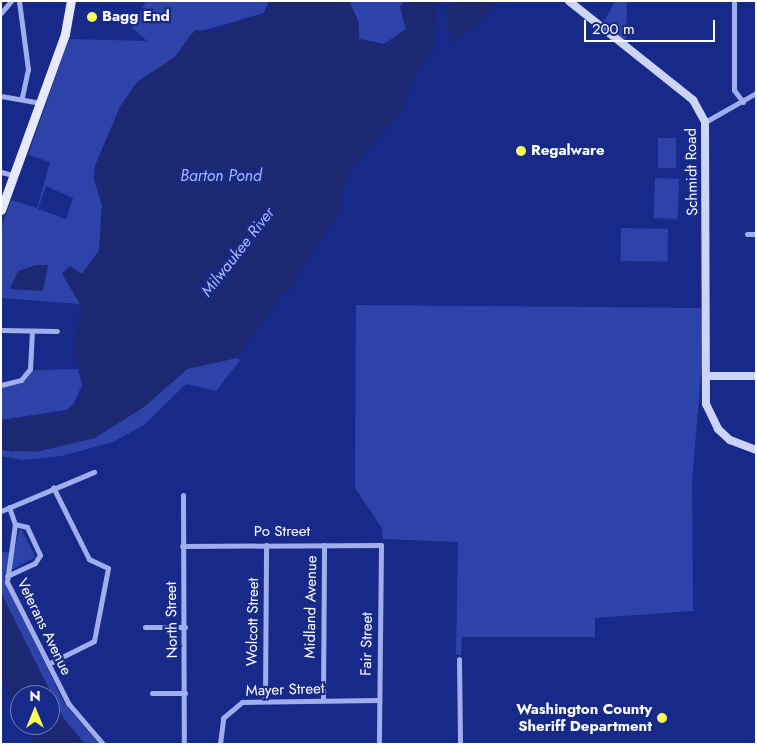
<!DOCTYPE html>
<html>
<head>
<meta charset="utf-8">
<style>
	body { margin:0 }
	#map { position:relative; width:757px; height:745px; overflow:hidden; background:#172a8a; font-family:Jost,sans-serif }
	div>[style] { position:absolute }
	.green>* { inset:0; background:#2d43aa; transform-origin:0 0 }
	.water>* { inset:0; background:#1c2972 }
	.street>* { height:5px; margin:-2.5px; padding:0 2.5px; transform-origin:2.5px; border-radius:2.5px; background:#a0aeee }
	.secondary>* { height:8px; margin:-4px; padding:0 4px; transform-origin:4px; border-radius:4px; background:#cdd4fa }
	.primary>* { height:9px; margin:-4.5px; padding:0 4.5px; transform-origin:4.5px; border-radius:4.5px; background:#e7eaff }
	.dots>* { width:14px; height:14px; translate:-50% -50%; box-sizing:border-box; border:2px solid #172a8a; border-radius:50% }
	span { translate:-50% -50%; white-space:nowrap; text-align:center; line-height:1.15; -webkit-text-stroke:4.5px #172a8a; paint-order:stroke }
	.poi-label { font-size:15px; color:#fff; font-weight:700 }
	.left { translate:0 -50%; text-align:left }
	.right { translate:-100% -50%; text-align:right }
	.street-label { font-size:15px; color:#fff }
	.water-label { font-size:16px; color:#acb9f5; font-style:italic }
	.frame { position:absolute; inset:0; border:2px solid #fff; pointer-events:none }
	.north { position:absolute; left:10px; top:685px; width:50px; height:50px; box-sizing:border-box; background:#172a8a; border:1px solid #747fb9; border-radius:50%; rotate:0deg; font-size:14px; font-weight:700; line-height:20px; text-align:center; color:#fff }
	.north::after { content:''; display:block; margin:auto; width:18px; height:22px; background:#fffc5d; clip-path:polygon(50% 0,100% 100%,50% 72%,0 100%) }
	.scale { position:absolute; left:584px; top:20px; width:131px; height:22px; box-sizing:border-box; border:2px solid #fff; border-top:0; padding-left:6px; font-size:15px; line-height:18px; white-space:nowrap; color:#fff; -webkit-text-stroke:4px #172a8a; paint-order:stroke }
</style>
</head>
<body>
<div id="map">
	<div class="green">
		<div style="clip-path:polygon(evenodd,146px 1px,269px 1px,264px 13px,191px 34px,175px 57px,137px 82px,120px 107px,95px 166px,94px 180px,102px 205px,99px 251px,82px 274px,64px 277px,80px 304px,1px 298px,1px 228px,11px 200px,37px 208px,50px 162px,28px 155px,69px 39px,147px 41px,132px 28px,146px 1px,46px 186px,73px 198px,66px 219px,38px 209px,46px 186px)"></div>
		<div style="clip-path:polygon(349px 1px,404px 1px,400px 7px,406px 29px,384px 44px,359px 39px,359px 23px)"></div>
		<div style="clip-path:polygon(615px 1px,627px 1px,626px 42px,603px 23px)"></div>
		<div style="left:658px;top:138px;width:18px;height:30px"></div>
		<div style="left:655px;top:178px;width:24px;height:40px;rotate:2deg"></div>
		<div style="left:621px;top:228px;width:47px;height:33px;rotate:1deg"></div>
		<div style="clip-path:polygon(356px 305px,701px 308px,702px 363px,692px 481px,693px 611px,595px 618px,595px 637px,462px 637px,461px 655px,456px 655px,458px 542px,383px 539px,382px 528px,355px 488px)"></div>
		<div style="clip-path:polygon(236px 358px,240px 360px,216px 391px,186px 384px,144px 425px,113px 442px,62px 456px,22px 460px,1px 456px,1px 450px,12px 452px,144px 407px,187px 369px)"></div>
		<div style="clip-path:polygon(79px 369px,82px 385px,71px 409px,1px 420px,1px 387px,23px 380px,34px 370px)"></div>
		<div style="clip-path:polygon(20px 527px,36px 557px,4px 574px,5px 582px,64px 703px,99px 744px,85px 744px,64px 719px,1px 593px,1px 552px,14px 553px)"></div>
	</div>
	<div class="water">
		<div style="clip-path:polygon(269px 1px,349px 1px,359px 23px,359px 39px,384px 44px,406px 30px,400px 7px,404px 1px,437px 1px,433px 51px,413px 78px,403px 109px,348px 174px,341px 194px,342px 210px,294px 280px,296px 287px,283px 294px,236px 358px,187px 369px,144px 407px,95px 438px,36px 452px,1px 450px,1px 420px,62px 413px,79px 400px,82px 385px,73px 348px,81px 306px,62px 273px,70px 266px,82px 274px,99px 251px,102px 205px,94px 179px,95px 166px,120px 107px,137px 82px,175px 57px,195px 30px,213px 31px,264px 13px)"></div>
		<div style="clip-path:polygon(452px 1px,499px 1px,477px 26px,450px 42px,447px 11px)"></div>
		<div style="clip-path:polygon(36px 265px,48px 265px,43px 291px,10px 289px,18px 271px)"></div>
		<div style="clip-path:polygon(1px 593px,64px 719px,85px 744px,34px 744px,24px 725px,50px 725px,50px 695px,20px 695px,20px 718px,1px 679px)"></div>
	</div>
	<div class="street">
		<div style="left:19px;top:1px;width:69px;rotate:82.5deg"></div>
		<div style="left:28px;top:69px;width:30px;rotate:102deg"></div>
		<div style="left:734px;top:1px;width:89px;rotate:90deg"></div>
		<div style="left:734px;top:90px;width:15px;rotate:53deg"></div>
		<div style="left:1px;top:13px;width:16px;rotate:-50deg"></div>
		<div style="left:1px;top:96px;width:39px;rotate:10deg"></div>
		<div style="left:705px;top:122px;width:59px;rotate:-29.6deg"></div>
		<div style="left:1px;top:172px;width:12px;rotate:14deg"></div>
		<div style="left:747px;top:234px;width:9px"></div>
		<div style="left:1px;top:330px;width:56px;rotate:1deg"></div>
		<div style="left:1px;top:385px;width:21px;rotate:-14deg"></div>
		<div style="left:21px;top:380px;width:14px;rotate:-51deg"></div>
		<div style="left:30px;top:369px;width:38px;rotate:-87deg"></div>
		<div style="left:183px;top:495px;width:249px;rotate:89.8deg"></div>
		<div style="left:9px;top:507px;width:18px;rotate:71deg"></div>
		<div style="left:15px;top:524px;width:59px;rotate:97.9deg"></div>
		<div style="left:7px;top:582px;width:136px;rotate:63.2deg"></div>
		<div style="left:68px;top:703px;width:54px;rotate:49.5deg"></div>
		<div style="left:1px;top:511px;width:101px;rotate:-22.8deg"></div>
		<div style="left:182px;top:546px;width:199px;rotate:-0.3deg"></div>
		<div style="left:381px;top:545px;width:199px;rotate:90.6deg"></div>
		<div style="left:7px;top:576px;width:31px;rotate:-25deg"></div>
		<div style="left:35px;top:563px;width:9px;rotate:-58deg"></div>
		<div style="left:40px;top:555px;width:31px;rotate:-115deg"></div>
		<div style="left:27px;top:527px;width:12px;rotate:-166deg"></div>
		<div style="left:145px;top:627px;width:40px"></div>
		<div style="left:459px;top:659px;width:85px;rotate:89.3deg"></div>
		<div style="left:48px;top:664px;width:51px;rotate:-26.6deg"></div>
		<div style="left:94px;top:641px;width:74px;rotate:-79.1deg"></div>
		<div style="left:108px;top:568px;width:21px;rotate:-155deg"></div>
		<div style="left:89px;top:559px;width:80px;rotate:-116.6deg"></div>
		<div style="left:152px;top:693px;width:33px"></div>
		<div style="left:265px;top:700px;width:155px;rotate:-89.6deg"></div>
		<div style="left:323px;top:700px;width:155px;rotate:-89.6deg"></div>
		<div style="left:220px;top:744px;width:26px;rotate:-83deg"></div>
		<div style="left:223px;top:718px;width:25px;rotate:-40deg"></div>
		<div style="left:242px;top:702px;width:137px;rotate:-0.8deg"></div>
	</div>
	<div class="secondary">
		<div style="left:569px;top:1px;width:159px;rotate:38.6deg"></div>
		<div style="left:693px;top:100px;width:25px;rotate:61deg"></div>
		<div style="left:705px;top:122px;width:282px;rotate:89.8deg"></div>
		<div style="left:706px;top:404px;width:28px;rotate:64deg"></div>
		<div style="left:718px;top:429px;width:16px;rotate:43deg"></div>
		<div style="left:730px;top:440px;width:28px;rotate:21deg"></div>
		<div style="left:706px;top:376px;width:50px"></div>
	</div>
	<div class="primary">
		<div style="left:1px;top:210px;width:187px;rotate:-70deg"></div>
		<div style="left:65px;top:34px;width:34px;rotate:-80deg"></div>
	</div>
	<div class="dots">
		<div style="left:92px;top:17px;background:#fffc5d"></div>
		<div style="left:521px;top:151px;background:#fffc5d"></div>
		<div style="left:662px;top:718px;background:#fffc5d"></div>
	</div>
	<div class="poi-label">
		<span class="left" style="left:102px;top:17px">Bagg End</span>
		<span class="left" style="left:531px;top:151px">Regalware</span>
		<span class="right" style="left:652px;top:718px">Washington County<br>Sheriff Department</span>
	</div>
	<div class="street-label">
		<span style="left:692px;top:172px;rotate:-91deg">Schmidt Road</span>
		<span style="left:282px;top:532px">Po Street</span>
		<span style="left:311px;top:607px;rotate:-89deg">Midland Avenue</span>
		<span style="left:172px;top:620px;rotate:-91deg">North Street</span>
		<span style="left:253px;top:622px;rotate:-89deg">Wolcott Street</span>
		<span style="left:44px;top:627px;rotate:64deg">Veterans Avenue</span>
		<span style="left:367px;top:644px;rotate:-89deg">Fair Street</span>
		<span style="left:285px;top:690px;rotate:-2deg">Mayer Street</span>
	</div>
	<div class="water-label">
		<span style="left:221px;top:176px">Barton Pond</span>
		<span style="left:238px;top:252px;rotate:-52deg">Milwaukee River</span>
	</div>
	<div class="frame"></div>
	<div class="north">N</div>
	<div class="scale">200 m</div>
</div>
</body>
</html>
